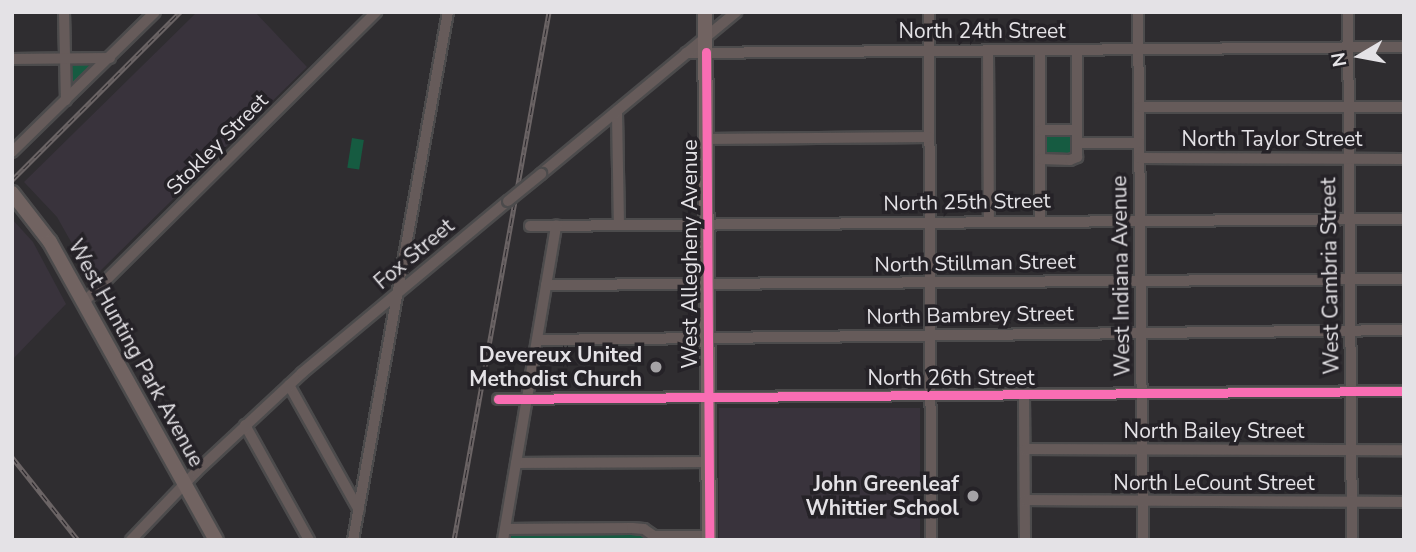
<!DOCTYPE html>
<html>
<head>
<meta charset="utf-8">
<style>
	body { margin:0 }
	#map { position:relative; width:1416px; height:552px; overflow:hidden; background:#2f2d30; font-family:"Nunito Sans",sans-serif }
	div>[style] { position:absolute }
	.built>* { inset:0; background:#39333c; transform-origin:0 0 }
	.green>* { inset:0; background:#165b41; transform-origin:0 0 }
	.roads { filter:drop-shadow(2px 0 #4c4b4c) drop-shadow(-2px 0 #4c4b4c) drop-shadow(0 2px #4c4b4c) drop-shadow(0 -2px #4c4b4c) }
	.minor>* { height:10px; margin:-5px; padding:0 5px; transform-origin:5px; border-radius:5px; background:#665b5a }
	.major>* { height:14px; margin:-7px; padding:0 7px; transform-origin:7px; border-radius:7px; background:#716361 }
	.rail>* { height:5px; margin-top:-2.5px; transform-origin:0; background:repeating-linear-gradient(90deg,#252227 0 8px,#6b6465 0 16px); box-sizing:border-box; border-block:2px solid #6b6465 }
	.bridges { filter:drop-shadow(2px 0 #4c4b4c) drop-shadow(-2px 0 #4c4b4c) drop-shadow(0 2px #4c4b4c) drop-shadow(0 -2px #4c4b4c) }
	.minor-bridge>* { height:10px; margin:-5px; padding:0 5px; transform-origin:5px; border-radius:5px; background:#665b5a }
	.cycleway>* { height:9px; margin:-4.5px; padding:0 4.5px; transform-origin:4.5px; border-radius:4.5px; background:#f96db3 }
	.dots>* { width:19px; height:19px; translate:-50% -50%; box-sizing:border-box; border:4px solid #252227; border-radius:50% }
	span { translate:-50% -50%; white-space:nowrap; text-align:center; line-height:1.15; -webkit-text-stroke:7px #252227; paint-order:stroke }
	.street-label { font-size:21px; color:#e4e2e6 }
	.poi-label { font-size:21px; color:#e4e2e6; font-weight:700 }
	.right { translate:-100% -50%; text-align:right }
	.frame { position:absolute; inset:0; border:14px solid #e4e2e6; pointer-events:none }
	.north { position:absolute; left:1325px; top:21px; width:70px; height:70px; -webkit-text-stroke:5px #252227; paint-order:stroke; rotate:260deg; font-size:19px; font-weight:700; line-height:28px; text-align:center; color:#e4e2e6 }
	.north::after { content:''; display:block; margin:auto; width:24px; height:32px; background:#e4e2e6; clip-path:polygon(50% 0,100% 100%,50% 72%,0 100%) }
</style>
</head>
<body>
<div id="map">
	<div class="built">
		<div style="clip-path:polygon(197px 12px,255px 12px,307px 67px,92px 279px,57px 217px,24px 182px)"></div>
		<div style="clip-path:polygon(12px 219px,33px 242px,66px 304px,12px 360px)"></div>
		<div style="left:719px;top:408px;width:201px;height:132px"></div>
	</div>
	<div class="green">
		<div style="clip-path:polygon(86px 64px,92px 67px,68px 89px,68px 65px)"></div>
		<div style="left:1045px;top:135px;width:27px;height:22px"></div>
		<div style="left:352px;top:138px;width:12px;height:30px;rotate:9deg"></div>
		<div style="clip-path:polygon(640px 532px,646px 536px,641px 540px,509px 539px,512px 535px)"></div>
	</div>
	<div class="roads">
		<div class="minor">
			<div style="left:64px;top:12px;width:88px;rotate:88.7deg"></div>
			<div style="left:929px;top:12px;width:528px;rotate:89.78deg"></div>
			<div style="left:1138px;top:12px;width:528px;rotate:89.46deg"></div>
			<div style="left:1348px;top:12px;width:528px;rotate:89.57deg"></div>
			<div style="left:1040px;top:50px;width:170px;rotate:90deg"></div>
			<div style="left:988px;top:51px;width:170px;rotate:89.7deg"></div>
			<div style="left:686px;top:53px;width:718px;rotate:-0.48deg"></div>
			<div style="left:12px;top:59px;width:98px;rotate:-0.6deg"></div>
			<div style="left:1139px;top:107px;width:265px"></div>
			<div style="left:617px;top:113px;width:112px;rotate:89deg"></div>
			<div style="left:1041px;top:130px;width:36px"></div>
			<div style="left:706px;top:139px;width:223px;rotate:-0.5deg"></div>
			<div style="left:1080px;top:143px;width:59px"></div>
			<div style="left:12px;top:152px;width:200px;rotate:-44.4deg"></div>
			<div style="left:1139px;top:158px;width:265px;rotate:0.2deg"></div>
			<div style="left:1041px;top:159px;width:29px;rotate:2deg"></div>
			<div style="left:1070px;top:160px;width:8px;rotate:-23deg"></div>
			<div style="left:1077px;top:157px;width:107px;rotate:-90deg"></div>
			<div style="left:541px;top:174px;width:254px;rotate:-39.7deg"></div>
			<div style="left:530px;top:226px;width:874px;rotate:-0.46deg"></div>
			<div style="left:546px;top:285px;width:858px;rotate:-0.4deg"></div>
			<div style="left:84px;top:302px;width:412px;rotate:-44.8deg"></div>
			<div style="left:537px;top:340px;width:867px;rotate:-0.66deg"></div>
			<div style="left:289px;top:385px;width:143px;rotate:60.8deg"></div>
			<div style="left:1024px;top:395px;width:145px;rotate:89.6deg"></div>
			<div style="left:498px;top:399px;width:906px;rotate:-0.51deg"></div>
			<div style="left:245px;top:425px;width:132px;rotate:60.9deg"></div>
			<div style="left:1025px;top:449px;width:379px;rotate:0.2deg"></div>
			<div style="left:516px;top:463px;width:193px;rotate:-0.3deg"></div>
			<div style="left:1025px;top:500px;width:379px;rotate:0.3deg"></div>
			<div style="left:505px;top:529px;width:127px;rotate:-0.5deg"></div>
			<div style="left:632px;top:528px;width:12px;rotate:5deg"></div>
			<div style="left:644px;top:529px;width:12px;rotate:35deg"></div>
			<div style="left:654px;top:536px;width:55px"></div>
			<div style="left:131px;top:540px;width:94px;rotate:-46.3deg"></div>
			<div style="left:196px;top:472px;width:145px;rotate:-43deg"></div>
			<div style="left:302px;top:373px;width:268px;rotate:-39.9deg"></div>
			<div style="left:353px;top:540px;width:536px;rotate:-79.8deg"></div>
			<div style="left:503px;top:540px;width:319px;rotate:-80.4deg"></div>
		</div>
		<div class="major">
			<div style="left:705px;top:12px;width:528px;rotate:89.57deg"></div>
			<div style="left:12px;top:193px;width:62px;rotate:52.2deg"></div>
			<div style="left:50px;top:242px;width:341px;rotate:60.9deg"></div>
		</div>
	</div>
	<div class="rail">
		<div style="left:12px;top:180px;width:238px;rotate:-45deg"></div>
		<div style="left:12px;top:457px;width:106px;rotate:51.5deg"></div>
		<div style="left:454px;top:540px;width:536px;rotate:-79.8deg"></div>
	</div>
	<div class="bridges">
		<div class="minor-bridge">
			<div style="left:508px;top:201px;width:43px;rotate:-39.3deg"></div>
		</div>
	</div>
	<div class="cycleway">
		<div style="left:706px;top:52px;width:488px;rotate:89.6deg"></div>
		<div style="left:498px;top:399px;width:906px;rotate:-0.51deg"></div>
	</div>
	<div class="dots">
		<div style="left:656px;top:367px;background:#a5a3a6"></div>
		<div style="left:973px;top:496px;background:#a5a3a6"></div>
	</div>
	<div class="street-label">
		<span style="left:982px;top:31px">North 24th Street</span>
		<span style="left:1272px;top:139px">North Taylor Street</span>
		<span style="left:217px;top:144px;rotate:-45deg">Stokley Street</span>
		<span style="left:967px;top:202px;rotate:-1deg">North 25th Street</span>
		<span style="left:414px;top:254px;rotate:-40deg">Fox Street</span>
		<span style="left:690px;top:254px;rotate:-90deg">West Allegheny Avenue</span>
		<span style="left:975px;top:263px;rotate:-1deg">North Stillman Street</span>
		<span style="left:1121px;top:276px;rotate:-91deg">West Indiana Avenue</span>
		<span style="left:1330px;top:276px;rotate:-91deg">West Cambria Street</span>
		<span style="left:970px;top:315px;rotate:-1deg">North Bambrey Street</span>
		<span style="left:136px;top:353px;rotate:61deg">West Hunting Park Avenue</span>
		<span style="left:951px;top:378px">North 26th Street</span>
		<span style="left:1214px;top:431px">North Bailey Street</span>
		<span style="left:1214px;top:483px">North LeCount Street</span>
	</div>
	<div class="poi-label">
		<span class="right" style="left:642px;top:367px">Devereux United<br>Methodist Church</span>
		<span class="right" style="left:959px;top:496px">John Greenleaf<br>Whittier School</span>
	</div>
	<div class="frame"></div>
	<div class="north">N</div>
</div>
</body>
</html>
